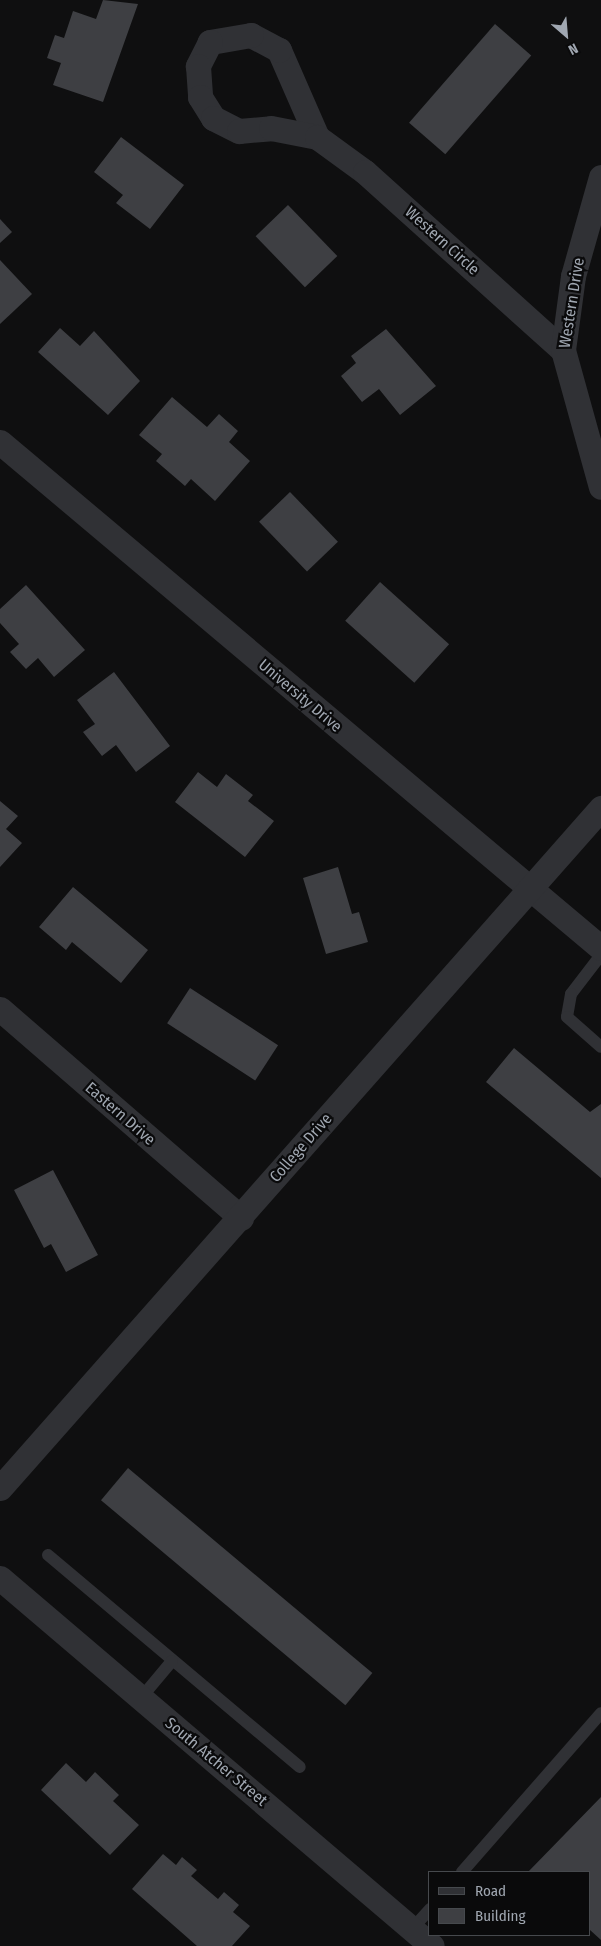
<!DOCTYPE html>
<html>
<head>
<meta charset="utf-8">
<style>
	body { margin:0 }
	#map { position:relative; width:601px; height:1946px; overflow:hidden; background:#0f0f10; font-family:"Fira Sans Condensed",sans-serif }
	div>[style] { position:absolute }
	.building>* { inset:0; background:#3e3f43; transform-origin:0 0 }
	.service>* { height:12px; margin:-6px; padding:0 6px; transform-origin:6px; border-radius:6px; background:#303135 }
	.minor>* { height:25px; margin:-12.5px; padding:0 12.5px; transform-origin:12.5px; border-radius:12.5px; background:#303135 }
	span { translate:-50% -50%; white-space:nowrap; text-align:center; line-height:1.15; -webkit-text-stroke:4.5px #0a0a0b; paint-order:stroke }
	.street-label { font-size:16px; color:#a0a7b1 }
	.legend { position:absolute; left:428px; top:1871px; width:162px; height:65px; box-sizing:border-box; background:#0a0a0b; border:1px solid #46494d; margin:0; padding:6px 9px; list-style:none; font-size:15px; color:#a0a7b1 }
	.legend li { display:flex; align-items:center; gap:10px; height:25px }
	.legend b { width:25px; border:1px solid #46494d }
	.north { position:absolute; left:541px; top:10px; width:50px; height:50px; -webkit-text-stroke:4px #0a0a0b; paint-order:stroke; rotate:153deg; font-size:14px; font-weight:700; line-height:20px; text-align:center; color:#a0a7b1 }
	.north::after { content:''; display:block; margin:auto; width:18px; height:22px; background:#a0a7b1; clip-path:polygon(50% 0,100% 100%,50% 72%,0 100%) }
</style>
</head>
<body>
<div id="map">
	<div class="building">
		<div style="clip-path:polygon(103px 0,138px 4px,103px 102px,53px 85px,61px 63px,47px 58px,55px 35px,64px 38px,73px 11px,96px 19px)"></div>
		<div style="left:495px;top:24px;width:48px;height:131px;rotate:41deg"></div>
		<div style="clip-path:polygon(121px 137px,184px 185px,150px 229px,116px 203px,123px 195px,94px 172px)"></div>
		<div style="left:288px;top:205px;width:71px;height:45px;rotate:46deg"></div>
		<div style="clip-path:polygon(0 219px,12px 232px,0 243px)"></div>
		<div style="clip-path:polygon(0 260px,32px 294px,0 324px)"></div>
		<div style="clip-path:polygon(60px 328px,80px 346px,94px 331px,140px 381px,108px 415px,38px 352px)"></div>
		<div style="clip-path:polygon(386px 329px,436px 386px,400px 415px,379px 389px,362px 402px,341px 376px,356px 363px,351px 356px)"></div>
		<div style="clip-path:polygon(172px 397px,207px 427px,219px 414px,238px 431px,229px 442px,250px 461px,215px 501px,191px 479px,185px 486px,156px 461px,162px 454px,139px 435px)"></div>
		<div style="left:290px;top:492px;width:69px;height:43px;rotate:46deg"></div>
		<div style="left:380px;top:582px;width:93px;height:52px;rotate:42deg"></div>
		<div style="clip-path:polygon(26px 585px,85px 650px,54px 677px,38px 658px,26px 669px,10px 652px,19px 644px,0 623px,0 609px)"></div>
		<div style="clip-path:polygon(114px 672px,170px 746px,136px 772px,116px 745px,102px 756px,83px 732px,95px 724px,77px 700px)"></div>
		<div style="clip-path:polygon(198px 772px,217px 787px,226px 774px,253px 795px,248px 801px,274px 821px,245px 857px,175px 802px)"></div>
		<div style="clip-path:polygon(0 801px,18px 816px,6px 829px,22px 843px,0 867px)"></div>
		<div style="clip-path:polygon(338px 867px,352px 914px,359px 912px,368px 942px,326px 954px,303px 878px)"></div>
		<div style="clip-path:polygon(73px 887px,148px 950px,121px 983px,72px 942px,66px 950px,39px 927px)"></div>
		<div style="left:190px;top:988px;width:105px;height:42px;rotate:33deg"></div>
		<div style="clip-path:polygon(514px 1048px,590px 1112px,601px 1104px,601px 1178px,486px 1082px)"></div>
		<div style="clip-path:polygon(53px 1170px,98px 1255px,66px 1272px,51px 1244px,44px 1248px,14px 1190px)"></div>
		<div style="left:128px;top:1468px;width:319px;height:42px;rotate:40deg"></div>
		<div style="clip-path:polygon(66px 1763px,86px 1782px,95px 1772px,119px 1795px,113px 1801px,139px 1825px,110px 1855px,41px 1790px)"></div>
		<div style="clip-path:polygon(601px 1797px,601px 1940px,590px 1930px,590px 1872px,528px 1872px)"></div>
		<div style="clip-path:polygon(163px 1854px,176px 1865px,182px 1857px,197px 1870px,191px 1876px,218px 1899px,224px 1892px,239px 1905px,233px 1912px,250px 1926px,232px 1946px,197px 1946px,132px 1889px)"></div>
	</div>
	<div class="service">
		<div style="left:601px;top:955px;width:49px;rotate:127.6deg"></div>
		<div style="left:571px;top:994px;width:23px;rotate:100deg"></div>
		<div style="left:567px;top:1017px;width:45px;rotate:41.4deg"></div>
		<div style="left:48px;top:1555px;width:329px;rotate:40.1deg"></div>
		<div style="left:141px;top:1698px;width:48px;rotate:-50deg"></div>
		<div style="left:462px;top:1872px;width:211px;rotate:-48.8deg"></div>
		<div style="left:412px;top:1929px;width:27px;rotate:-48deg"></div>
	</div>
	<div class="minor">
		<div style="left:317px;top:137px;width:95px;rotate:-113.6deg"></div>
		<div style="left:279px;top:50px;width:32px;rotate:-152deg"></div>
		<div style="left:251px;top:35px;width:42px;rotate:170.3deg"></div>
		<div style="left:210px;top:42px;width:27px;rotate:117deg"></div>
		<div style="left:198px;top:66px;width:31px;rotate:86deg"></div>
		<div style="left:200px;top:97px;width:25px;rotate:58deg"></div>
		<div style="left:213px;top:118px;width:29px;rotate:27deg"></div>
		<div style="left:239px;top:131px;width:32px;rotate:-5deg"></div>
		<div style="left:271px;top:128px;width:47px;rotate:11.1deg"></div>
		<div style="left:317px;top:137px;width:59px;rotate:36.1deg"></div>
		<div style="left:365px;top:172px;width:266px;rotate:42deg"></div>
		<div style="left:601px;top:177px;width:103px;rotate:105.8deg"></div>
		<div style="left:573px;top:276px;width:75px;rotate:97.7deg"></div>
		<div style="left:563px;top:350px;width:142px;rotate:74.5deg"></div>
		<div style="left:0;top:442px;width:786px;rotate:40.1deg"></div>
		<div style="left:0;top:1009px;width:319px;rotate:40.9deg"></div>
		<div style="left:0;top:1488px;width:908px;rotate:-48.53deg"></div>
		<div style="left:0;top:1578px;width:567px;rotate:40.43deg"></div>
	</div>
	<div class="street-label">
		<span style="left:442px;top:241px;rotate:42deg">Western Circle</span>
		<span style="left:572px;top:303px;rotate:-81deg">Western Drive</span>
		<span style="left:300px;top:696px;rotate:40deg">University Drive</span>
		<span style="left:120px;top:1114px;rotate:41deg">Eastern Drive</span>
		<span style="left:301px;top:1148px;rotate:-49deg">College Drive</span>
		<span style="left:216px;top:1762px;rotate:40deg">South Atcher Street</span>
	</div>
	<ul class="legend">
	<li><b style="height:6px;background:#303135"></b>Road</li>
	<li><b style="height:14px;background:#3e3f43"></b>Building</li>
	</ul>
	<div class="north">N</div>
</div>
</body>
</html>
